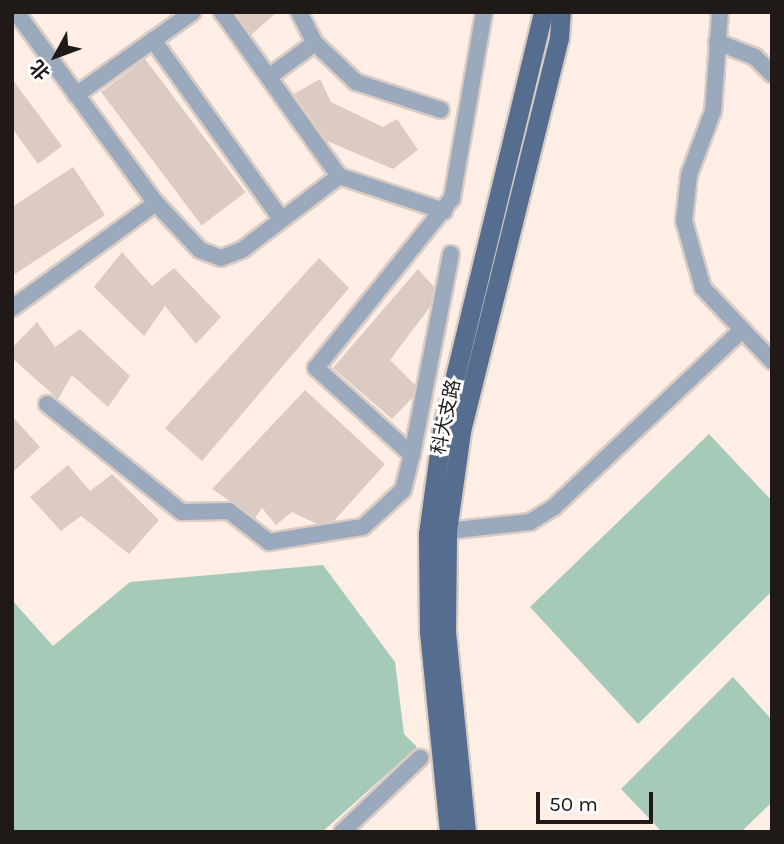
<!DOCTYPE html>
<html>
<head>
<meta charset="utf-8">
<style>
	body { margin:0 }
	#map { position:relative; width:784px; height:844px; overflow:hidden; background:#feeee5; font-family:Karla,"Noto Sans SC",sans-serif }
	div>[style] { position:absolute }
	.green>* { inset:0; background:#a5cab8 }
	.building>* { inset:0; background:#dccbc3; transform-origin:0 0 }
	.roads { filter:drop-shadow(2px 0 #daccc4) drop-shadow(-2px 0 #daccc4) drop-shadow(0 2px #daccc4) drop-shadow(0 -2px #daccc4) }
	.minor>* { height:16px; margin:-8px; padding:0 8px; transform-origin:8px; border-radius:8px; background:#9ba9bc }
	.major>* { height:19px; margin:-9.5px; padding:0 9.5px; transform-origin:9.5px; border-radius:9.5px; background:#556d8e }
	span { translate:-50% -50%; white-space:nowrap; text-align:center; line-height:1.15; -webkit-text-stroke:6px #fff; paint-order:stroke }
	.street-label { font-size:19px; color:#1f1a17 }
	.frame { position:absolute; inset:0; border:14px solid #1f1a17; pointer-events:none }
	.north { position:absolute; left:21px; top:21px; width:70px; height:70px; -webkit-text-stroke:5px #fff; paint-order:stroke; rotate:229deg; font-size:19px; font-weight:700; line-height:28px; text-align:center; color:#1f1a17 }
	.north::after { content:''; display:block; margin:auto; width:24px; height:32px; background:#1f1a17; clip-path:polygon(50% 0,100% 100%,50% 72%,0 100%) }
	.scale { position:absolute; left:536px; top:792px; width:117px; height:32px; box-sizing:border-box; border:4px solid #1f1a17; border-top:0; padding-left:9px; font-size:21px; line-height:24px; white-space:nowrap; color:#1f1a17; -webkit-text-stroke:5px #fff; paint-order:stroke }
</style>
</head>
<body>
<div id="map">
	<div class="green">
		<div style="clip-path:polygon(709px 434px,772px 501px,772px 591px,638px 724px,530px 607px)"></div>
		<div style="clip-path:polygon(323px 565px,395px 662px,404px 734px,417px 747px,322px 832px,12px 832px,12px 600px,53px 646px,130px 582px)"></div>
		<div style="clip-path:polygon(733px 677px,772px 720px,772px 802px,741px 832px,662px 832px,621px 789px)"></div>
	</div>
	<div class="building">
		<div style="clip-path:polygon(235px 12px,277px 12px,251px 35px)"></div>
		<div style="left:145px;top:59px;width:167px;height:55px;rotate:53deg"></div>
		<div style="clip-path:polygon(12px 79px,62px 146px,38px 164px,12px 128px)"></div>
		<div style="clip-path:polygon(320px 79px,331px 102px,383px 127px,397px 119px,418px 150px,393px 169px,327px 141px,294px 94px)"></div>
		<div style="clip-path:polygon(73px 167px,105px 215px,12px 276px,12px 207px)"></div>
		<div style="clip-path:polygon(122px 252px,152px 286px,174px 268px,221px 317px,196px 344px,165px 306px,144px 336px,94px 287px)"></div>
		<div style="clip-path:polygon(319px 258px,349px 288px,202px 461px,165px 428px)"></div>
		<div style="clip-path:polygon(418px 269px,434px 287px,430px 307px,390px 360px,415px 385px,413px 397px,392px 419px,333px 368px)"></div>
		<div style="clip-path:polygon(37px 322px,55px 347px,80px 329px,130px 376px,108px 407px,72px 375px,58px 399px,12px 358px,12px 348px)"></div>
		<div style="clip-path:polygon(305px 390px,385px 464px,334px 521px,317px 524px,292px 512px,276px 525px,262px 508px,255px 518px,212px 489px)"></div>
		<div style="clip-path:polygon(12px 416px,40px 447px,12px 473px)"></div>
		<div style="clip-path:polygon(68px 465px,90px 491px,112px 474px,159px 520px,129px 554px,81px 516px,61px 531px,30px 497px)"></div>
	</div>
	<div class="roads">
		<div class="minor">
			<div style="left:16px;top:12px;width:237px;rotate:53.8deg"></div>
			<div style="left:156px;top:203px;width:64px;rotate:46.9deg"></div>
			<div style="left:200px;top:250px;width:22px;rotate:21deg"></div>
			<div style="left:221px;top:258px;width:22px;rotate:-21deg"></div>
			<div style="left:242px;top:250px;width:122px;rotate:-37.3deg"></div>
			<div style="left:339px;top:176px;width:111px;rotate:18.4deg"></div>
			<div style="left:222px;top:12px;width:201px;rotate:54.5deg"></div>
			<div style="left:299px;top:12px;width:35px;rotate:63deg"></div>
			<div style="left:720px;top:12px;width:99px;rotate:94deg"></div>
			<div style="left:713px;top:111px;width:68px;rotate:110.6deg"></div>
			<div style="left:689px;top:175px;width:46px;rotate:96.2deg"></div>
			<div style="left:684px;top:221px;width:70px;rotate:74.2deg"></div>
			<div style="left:703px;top:288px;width:100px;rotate:46.6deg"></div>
			<div style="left:153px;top:40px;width:221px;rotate:54.4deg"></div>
			<div style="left:717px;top:42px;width:41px;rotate:21.5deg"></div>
			<div style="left:755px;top:57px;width:24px;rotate:45deg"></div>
			<div style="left:270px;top:76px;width:56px;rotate:-36.3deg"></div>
			<div style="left:315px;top:43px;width:57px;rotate:43.6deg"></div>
			<div style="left:356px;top:82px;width:89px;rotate:18.2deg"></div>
			<div style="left:76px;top:95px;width:143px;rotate:-35.4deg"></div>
			<div style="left:451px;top:254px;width:205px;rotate:101deg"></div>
			<div style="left:412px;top:455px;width:130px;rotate:-137.8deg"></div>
			<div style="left:316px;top:368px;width:218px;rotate:-51.3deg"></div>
			<div style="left:452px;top:198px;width:189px;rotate:-80.2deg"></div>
			<div style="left:12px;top:308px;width:178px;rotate:-36.1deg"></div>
			<div style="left:47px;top:404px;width:173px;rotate:38.7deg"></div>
			<div style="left:182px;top:512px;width:47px;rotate:-1.2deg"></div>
			<div style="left:229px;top:511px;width:51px;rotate:37.8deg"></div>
			<div style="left:269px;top:542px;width:95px;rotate:-9.1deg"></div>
			<div style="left:363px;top:527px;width:54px;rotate:-42.8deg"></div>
			<div style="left:403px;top:490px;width:36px;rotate:-76deg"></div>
			<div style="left:437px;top:532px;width:94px;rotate:-6.1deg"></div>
			<div style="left:530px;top:522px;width:28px;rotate:-32deg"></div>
			<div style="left:554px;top:507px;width:258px;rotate:-43.3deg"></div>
			<div style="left:342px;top:832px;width:108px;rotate:-43.5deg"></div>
		</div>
		<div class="major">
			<div style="left:449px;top:832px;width:201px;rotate:-95.7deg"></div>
			<div style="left:429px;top:632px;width:98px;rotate:-90.6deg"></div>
			<div style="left:428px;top:534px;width:105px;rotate:-82.3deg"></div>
			<div style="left:442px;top:430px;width:430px;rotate:-76.4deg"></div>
			<div style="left:466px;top:832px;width:202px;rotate:-95.7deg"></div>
			<div style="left:446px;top:631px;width:100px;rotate:-89.4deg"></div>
			<div style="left:447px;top:531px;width:101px;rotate:-82deg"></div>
			<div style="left:461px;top:431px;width:405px;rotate:-76deg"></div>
			<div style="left:559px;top:38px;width:26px;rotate:-86deg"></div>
		</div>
	</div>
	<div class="street-label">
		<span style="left:447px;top:417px;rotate:-78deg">科大支路</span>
	</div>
	<div class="frame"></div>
	<div class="north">北</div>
	<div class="scale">50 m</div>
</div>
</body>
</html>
